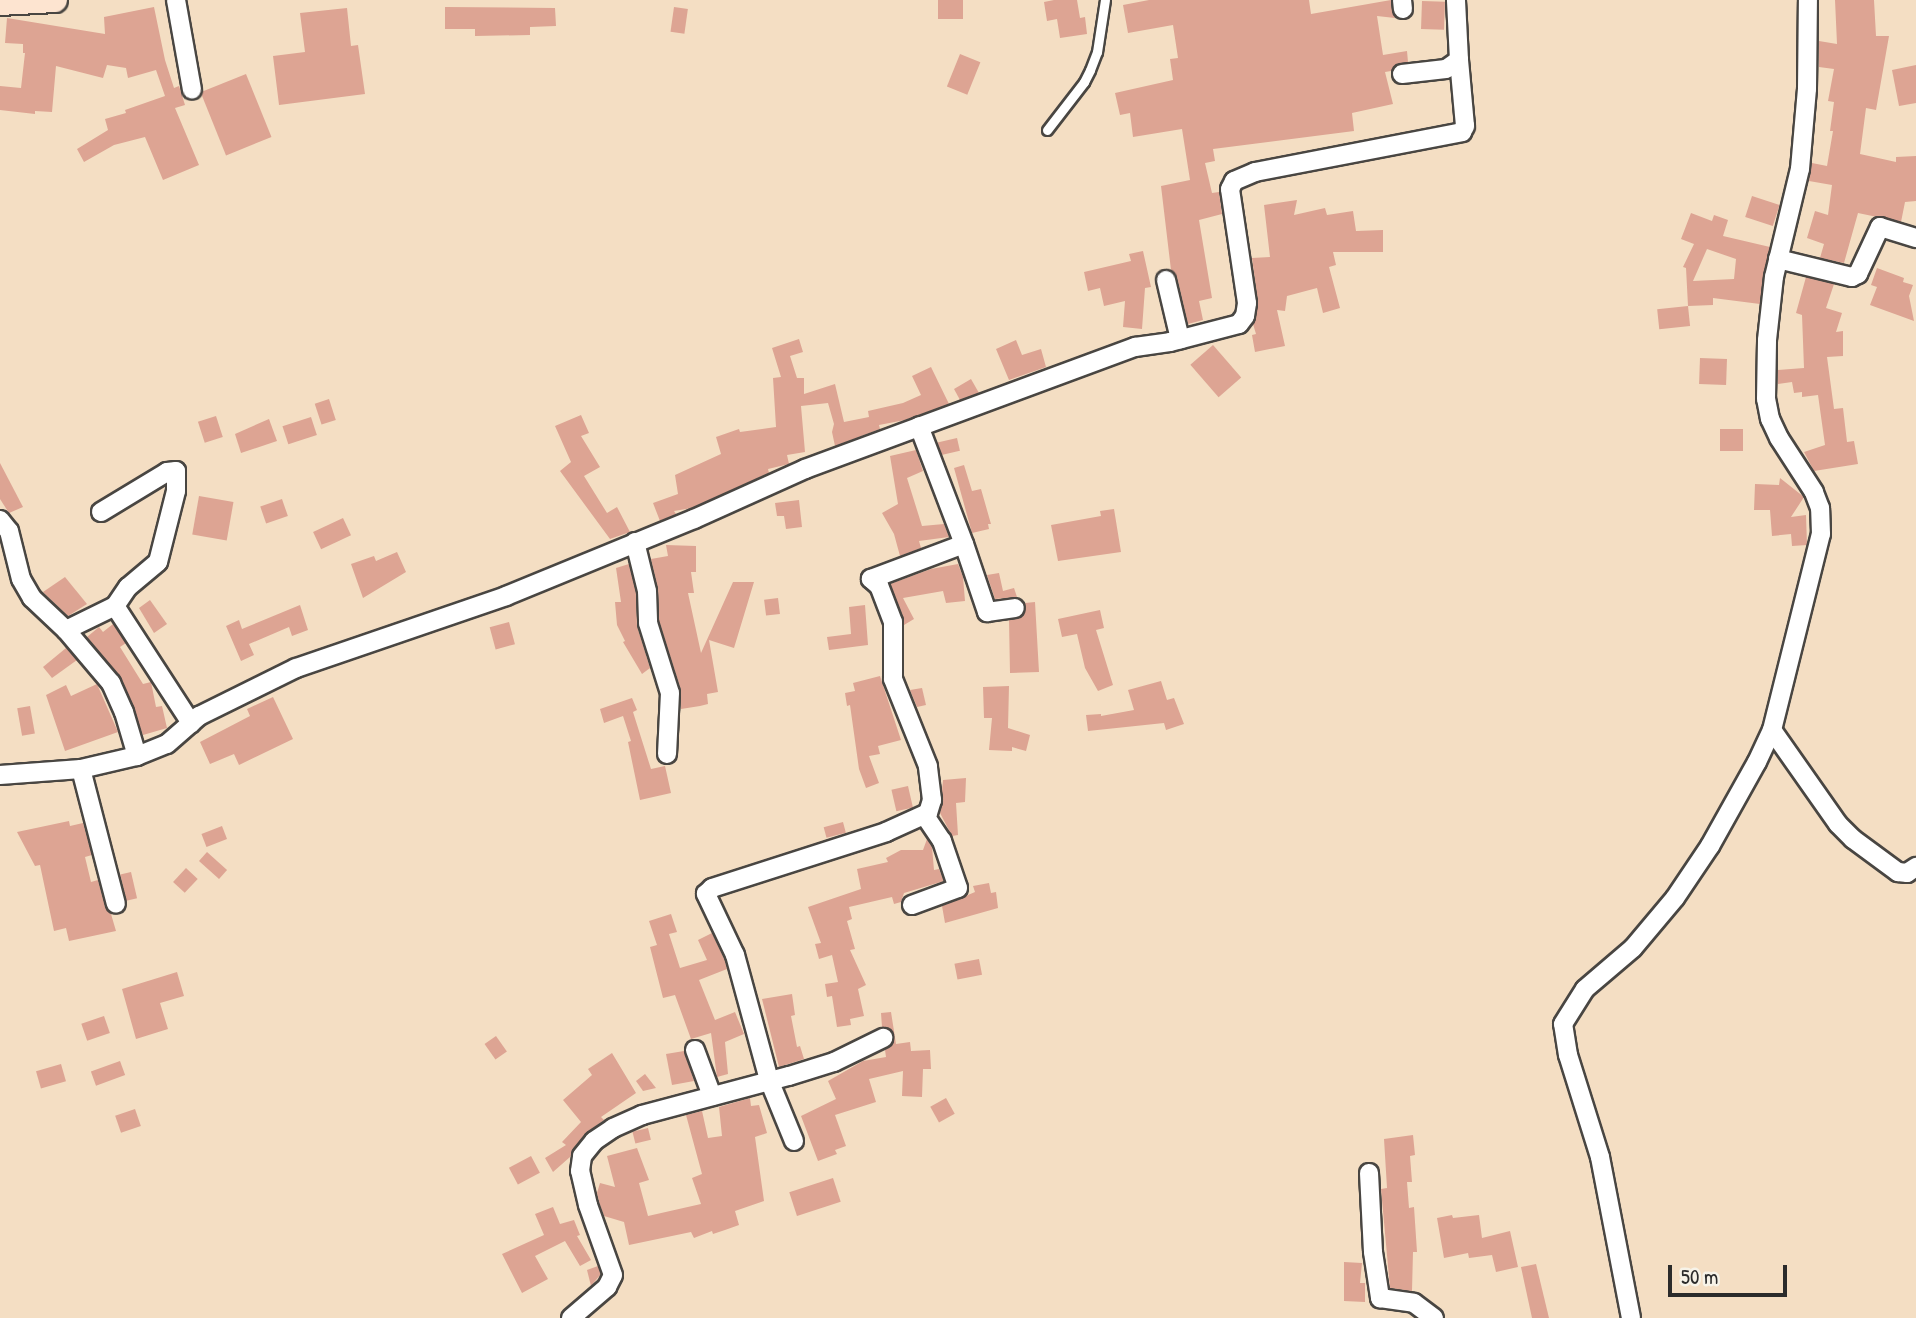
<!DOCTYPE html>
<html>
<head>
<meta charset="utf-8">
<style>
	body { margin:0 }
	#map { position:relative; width:1916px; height:1318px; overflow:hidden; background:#f4dec3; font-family:"Patrick Hand",sans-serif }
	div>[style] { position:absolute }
	.building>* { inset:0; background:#dda493; transform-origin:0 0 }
	.roads { filter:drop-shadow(2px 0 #494642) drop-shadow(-2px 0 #494642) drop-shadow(0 2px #494642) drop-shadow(0 -2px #494642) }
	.lane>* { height:9px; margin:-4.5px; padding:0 4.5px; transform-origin:4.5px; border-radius:4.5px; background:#fff }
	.street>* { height:18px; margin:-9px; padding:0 9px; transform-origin:9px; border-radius:9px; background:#fff }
	.secondary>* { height:24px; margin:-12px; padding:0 12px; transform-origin:12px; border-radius:12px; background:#fde4d0 }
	span { translate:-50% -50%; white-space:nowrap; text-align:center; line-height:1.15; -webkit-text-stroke:5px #f7f3e8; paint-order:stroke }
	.scale { position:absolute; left:1668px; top:1265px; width:119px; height:32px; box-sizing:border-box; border:4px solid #2b2b2b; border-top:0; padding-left:9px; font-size:21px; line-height:24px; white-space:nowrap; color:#2b2b2b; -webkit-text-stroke:5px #f7f3e8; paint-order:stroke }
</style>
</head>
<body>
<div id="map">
	<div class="building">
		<div style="left:938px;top:0;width:25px;height:19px"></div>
		<div style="clip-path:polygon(1054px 0,1077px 0,1080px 18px,1085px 17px,1087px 34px,1060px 38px,1057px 19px,1047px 21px,1044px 2px)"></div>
		<div style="clip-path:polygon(1149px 0,1309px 0,1311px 14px,1391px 0,1395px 18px,1377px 16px,1383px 55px,1407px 51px,1408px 62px,1396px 65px,1391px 71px,1385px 72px,1393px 104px,1352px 113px,1354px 131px,1213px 149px,1215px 161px,1205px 163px,1212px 193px,1219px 192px,1222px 214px,1199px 220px,1212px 298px,1199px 301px,1203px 320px,1188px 324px,1177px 277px,1171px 270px,1161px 186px,1190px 180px,1182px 129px,1133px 137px,1130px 113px,1120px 115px,1115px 93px,1173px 80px,1170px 59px,1178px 58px,1173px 25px,1128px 33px,1123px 5px)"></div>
		<div style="clip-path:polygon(1835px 0,1874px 0,1876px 36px,1889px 36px,1876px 110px,1866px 108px,1860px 154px,1896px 162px,1896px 157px,1916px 156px,1916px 201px,1905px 202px,1901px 222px,1858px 213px,1844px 263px,1820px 258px,1824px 244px,1807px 238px,1815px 211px,1828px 215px,1832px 185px,1809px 181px,1812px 163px,1827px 166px,1833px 131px,1830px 131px,1834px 102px,1828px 101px,1834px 69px,1819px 67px,1819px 41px,1837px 44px)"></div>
		<div style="left:1422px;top:1px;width:23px;height:28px;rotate:2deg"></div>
		<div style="clip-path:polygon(154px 7px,165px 60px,174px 88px,179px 86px,185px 105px,175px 108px,199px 165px,163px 180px,145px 137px,114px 145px,84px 162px,77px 149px,108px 130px,105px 119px,126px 113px,125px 110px,165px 96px,156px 70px,128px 78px,126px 68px,107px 65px,103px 78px,56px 66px,52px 112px,35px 111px,35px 114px,0 110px,0 86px,21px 88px,25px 53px,23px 53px,23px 44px,5px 43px,7px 18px,105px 34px,104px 17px)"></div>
		<div style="clip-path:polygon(445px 7px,555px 8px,556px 26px,530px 27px,530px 35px,475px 36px,475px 29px,445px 29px)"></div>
		<div style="left:674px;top:7px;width:14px;height:25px;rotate:8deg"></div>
		<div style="clip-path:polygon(347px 8px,351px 46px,358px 45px,365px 94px,279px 105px,273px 56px,305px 52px,300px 13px)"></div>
		<div style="left:960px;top:54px;width:22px;height:35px;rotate:22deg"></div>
		<div style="clip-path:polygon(1916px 65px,1916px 103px,1899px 106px,1892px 70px)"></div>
		<div style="left:246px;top:74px;width:68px;height:49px;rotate:68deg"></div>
		<div style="left:1752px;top:196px;width:29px;height:22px;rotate:18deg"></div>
		<div style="clip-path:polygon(1297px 200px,1294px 215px,1325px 208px,1327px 215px,1353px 211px,1356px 231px,1383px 230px,1383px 252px,1333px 252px,1336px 265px,1329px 267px,1340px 308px,1323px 313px,1317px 288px,1287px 296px,1285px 311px,1277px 310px,1285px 346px,1255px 352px,1252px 335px,1256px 334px,1253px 324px,1258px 302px,1252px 258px,1270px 257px,1264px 205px)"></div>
		<div style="clip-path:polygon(evenodd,1691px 213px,1712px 221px,1714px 215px,1728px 220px,1723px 236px,1770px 247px,1760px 304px,1713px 298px,1713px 305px,1688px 306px,1686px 268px,1683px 267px,1694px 244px,1681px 239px,1691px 213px,1707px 249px,1736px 259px,1734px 279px,1693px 281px,1707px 249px)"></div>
		<div style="clip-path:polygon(1143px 251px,1151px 287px,1145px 288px,1142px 329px,1123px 327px,1125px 301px,1104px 306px,1100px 288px,1088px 291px,1084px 272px,1131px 261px,1129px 254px)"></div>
		<div style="clip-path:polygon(1877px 268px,1904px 278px,1903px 282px,1913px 285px,1909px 296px,1914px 321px,1870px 305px,1877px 287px,1871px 285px)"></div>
		<div style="clip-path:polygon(1806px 277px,1834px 284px,1826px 308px,1842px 313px,1836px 332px,1843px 331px,1843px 356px,1827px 357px,1834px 409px,1843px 408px,1847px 442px,1854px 441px,1858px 464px,1814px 471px,1804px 452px,1825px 445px,1818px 395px,1802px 397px,1802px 392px,1794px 393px,1792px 382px,1778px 384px,1778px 370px,1804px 368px,1802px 315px,1796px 313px)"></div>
		<div style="left:1688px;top:306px;width:20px;height:31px;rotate:84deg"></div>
		<div style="clip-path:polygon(799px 339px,803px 352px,790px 356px,797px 378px,804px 378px,804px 394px,835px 384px,844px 422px,869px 417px,868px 411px,903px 403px,921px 395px,912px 376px,931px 367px,949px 404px,905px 420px,879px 425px,880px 429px,835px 446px,832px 432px,834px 424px,828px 403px,801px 406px,805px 452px,787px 455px,789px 464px,768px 469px,769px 473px,692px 508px,674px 511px,676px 514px,660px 521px,653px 503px,678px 494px,675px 475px,721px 454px,716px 437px,739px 429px,740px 432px,776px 427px,773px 378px,781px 377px,772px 348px)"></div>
		<div style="clip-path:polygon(1016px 340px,1022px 355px,1041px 349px,1046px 367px,1009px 380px,996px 349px)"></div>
		<div style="left:1213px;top:345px;width:43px;height:30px;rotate:49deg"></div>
		<div style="left:1700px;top:358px;width:27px;height:26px;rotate:2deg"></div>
		<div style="clip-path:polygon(971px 379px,979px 393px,960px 400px,954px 389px)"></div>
		<div style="left:329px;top:399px;width:22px;height:15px;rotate:72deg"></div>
		<div style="clip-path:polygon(581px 415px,589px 433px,581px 436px,600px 467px,584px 476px,607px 513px,617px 507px,630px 532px,610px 539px,560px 471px,571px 462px,555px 426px)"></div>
		<div style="left:216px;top:416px;width:22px;height:19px;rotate:72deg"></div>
		<div style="left:311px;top:417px;width:19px;height:30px;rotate:72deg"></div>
		<div style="clip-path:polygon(269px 419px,277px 441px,241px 453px,235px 434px)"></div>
		<div style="left:1720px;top:429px;width:23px;height:22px"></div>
		<div style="left:957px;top:438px;width:13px;height:20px;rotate:77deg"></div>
		<div style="clip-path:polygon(916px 450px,923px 471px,907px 478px,922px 526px,944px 524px,949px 537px,919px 541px,921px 548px,900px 556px,894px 534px,882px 513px,898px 504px,890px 456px)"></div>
		<div style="clip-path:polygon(0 463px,23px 507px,9px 513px,0 499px)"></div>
		<div style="clip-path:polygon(964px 465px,972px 491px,981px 489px,991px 524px,988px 524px,989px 529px,972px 533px,954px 468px)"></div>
		<div style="clip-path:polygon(1780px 478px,1804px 497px,1791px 517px,1806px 515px,1807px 545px,1792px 546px,1791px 534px,1772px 536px,1770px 510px,1754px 510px,1755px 484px,1779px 485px)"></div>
		<div style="left:199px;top:496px;width:35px;height:39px;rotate:10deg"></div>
		<div style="left:282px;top:499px;width:18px;height:23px;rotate:71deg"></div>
		<div style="clip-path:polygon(799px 500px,802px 527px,786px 529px,784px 516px,777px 516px,775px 503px)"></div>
		<div style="clip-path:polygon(1114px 509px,1121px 552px,1058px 561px,1051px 525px,1101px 516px,1100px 511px)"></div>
		<div style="left:343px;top:518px;width:19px;height:33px;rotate:65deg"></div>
		<div style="clip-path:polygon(666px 545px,696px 546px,696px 572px,691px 572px,694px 593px,688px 593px,701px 653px,733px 582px,754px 582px,734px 648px,709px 640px,718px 692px,707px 694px,708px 704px,700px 706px,681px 709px,681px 690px,659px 621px,658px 589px,651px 559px,668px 556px)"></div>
		<div style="clip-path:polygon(397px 552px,406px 572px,363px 598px,351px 564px,374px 556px,376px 561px)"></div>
		<div style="clip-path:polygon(629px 564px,636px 593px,637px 626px,650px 668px,642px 674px,623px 642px,625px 641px,617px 625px,615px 602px,621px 602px,616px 568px)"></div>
		<div style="clip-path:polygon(958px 564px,963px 577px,965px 601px,946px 603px,943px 591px,903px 598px,914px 619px,904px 625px,890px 584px,931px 569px)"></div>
		<div style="clip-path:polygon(999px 573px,1003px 591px,1014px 588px,1017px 597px,995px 599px,987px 575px)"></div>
		<div style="clip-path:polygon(65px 577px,87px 604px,68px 616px,43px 592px)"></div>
		<div style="left:778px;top:598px;width:16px;height:14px;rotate:83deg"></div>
		<div style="clip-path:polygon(150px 600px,167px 624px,154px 633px,139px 608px)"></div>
		<div style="clip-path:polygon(1035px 602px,1039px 672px,1010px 673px,1009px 620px,1023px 616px,1025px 603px)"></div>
		<div style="clip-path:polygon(300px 605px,308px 630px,292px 636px,289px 627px,249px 644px,254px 655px,241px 661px,226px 626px,239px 620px,242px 629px)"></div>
		<div style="clip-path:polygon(865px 605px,868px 645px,829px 650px,827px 637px,851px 634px,849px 607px)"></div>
		<div style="clip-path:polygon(1100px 610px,1104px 628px,1096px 630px,1113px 685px,1098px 691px,1085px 668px,1077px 634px,1062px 637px,1058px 619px)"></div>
		<div style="left:509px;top:622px;width:23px;height:20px;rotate:75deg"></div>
		<div style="clip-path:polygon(113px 624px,126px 643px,120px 647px,143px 684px,151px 682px,156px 707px,162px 706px,167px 728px,143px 735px,121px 678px,87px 637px,99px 627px,103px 632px)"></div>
		<div style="clip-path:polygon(66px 648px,77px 660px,52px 678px,43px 667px)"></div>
		<div style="clip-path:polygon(880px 676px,901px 740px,878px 746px,880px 754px,869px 756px,879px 783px,866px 788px,859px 769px,850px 705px,847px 706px,845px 693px,855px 691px,853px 683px)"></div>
		<div style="clip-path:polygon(1161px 681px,1167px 700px,1174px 698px,1184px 724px,1166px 730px,1164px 723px,1088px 731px,1086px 715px,1101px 714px,1101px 716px,1134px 710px,1128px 690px)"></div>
		<div style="clip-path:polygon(97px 684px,118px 732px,65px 751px,46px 695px,66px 685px,71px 696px)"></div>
		<div style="clip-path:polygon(1009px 686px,1008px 728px,1030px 735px,1026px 751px,1012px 747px,1012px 751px,989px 750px,992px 718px,984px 718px,983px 687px)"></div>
		<div style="clip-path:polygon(922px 688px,926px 705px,917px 707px,910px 690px)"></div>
		<div style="clip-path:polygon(273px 697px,293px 739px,239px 765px,234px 754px,210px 764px,200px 742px,250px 716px,247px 709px)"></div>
		<div style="clip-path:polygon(632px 698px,637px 710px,633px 712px,651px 769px,665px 766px,671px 793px,640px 800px,628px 742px,631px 741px,623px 716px,604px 723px,600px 709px)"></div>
		<div style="left:30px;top:706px;width:28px;height:13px;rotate:80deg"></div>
		<div style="clip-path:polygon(966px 778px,965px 802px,956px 803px,958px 835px,952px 836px,940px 813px,943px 780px)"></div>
		<div style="left:908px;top:786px;width:22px;height:17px;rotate:77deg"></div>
		<div style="clip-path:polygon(69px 821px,70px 826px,83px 823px,92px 855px,85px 857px,91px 882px,98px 880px,105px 907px,111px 914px,116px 931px,69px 941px,66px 928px,54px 931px,40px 865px,35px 866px,17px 832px)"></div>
		<div style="left:843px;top:822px;width:11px;height:20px;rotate:75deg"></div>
		<div style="left:222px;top:826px;width:14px;height:22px;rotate:69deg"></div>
		<div style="clip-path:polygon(927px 839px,932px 847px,934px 870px,939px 869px,944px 881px,904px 893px,901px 902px,894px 904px,892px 897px,849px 907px,852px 919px,847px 921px,855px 949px,850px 950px,866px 985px,858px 989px,864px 1016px,850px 1019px,851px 1025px,837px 1027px,832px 996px,827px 997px,825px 984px,838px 982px,832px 955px,819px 959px,815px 944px,821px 943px,808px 907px,861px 889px,857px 869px,888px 862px,886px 858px,901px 850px,923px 850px)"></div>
		<div style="left:207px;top:852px;width:27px;height:12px;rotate:42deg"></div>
		<div style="left:186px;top:868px;width:16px;height:19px;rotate:43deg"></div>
		<div style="left:131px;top:872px;width:27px;height:11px;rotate:77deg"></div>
		<div style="clip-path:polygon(989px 883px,991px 893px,996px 892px,998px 908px,945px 923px,942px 906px,975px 892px,973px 886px)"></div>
		<div style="clip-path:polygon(671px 914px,677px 932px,669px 934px,680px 968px,707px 960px,698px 940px,712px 933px,725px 961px,727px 969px,699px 980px,715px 1020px,735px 1012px,744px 1034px,725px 1042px,728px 1074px,717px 1077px,711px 1033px,691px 1039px,675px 995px,663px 998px,650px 947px,657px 945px,649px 921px)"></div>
		<div style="left:979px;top:959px;width:16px;height:25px;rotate:79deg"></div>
		<div style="clip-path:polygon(177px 972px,184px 996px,160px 1003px,168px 1029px,136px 1039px,122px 989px)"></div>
		<div style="clip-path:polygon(792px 994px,795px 1015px,791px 1016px,797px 1047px,800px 1046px,804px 1059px,779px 1067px,762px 999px)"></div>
		<div style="clip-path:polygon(891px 1012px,896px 1044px,910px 1042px,911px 1051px,930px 1050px,931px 1069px,923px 1069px,922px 1097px,902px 1096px,903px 1071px,869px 1079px,876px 1102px,835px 1115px,846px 1146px,835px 1150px,837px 1154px,818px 1161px,801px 1116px,836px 1099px,828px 1081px,863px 1061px,886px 1057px,885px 1050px,894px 1038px,890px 1029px,882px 1027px,881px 1013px)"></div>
		<div style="left:104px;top:1016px;width:18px;height:24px;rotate:71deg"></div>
		<div style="left:496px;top:1036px;width:19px;height:14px;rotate:55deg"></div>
		<div style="clip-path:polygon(684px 1051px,694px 1081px,672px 1085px,666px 1054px)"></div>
		<div style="clip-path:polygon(612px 1053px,636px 1093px,601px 1117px,604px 1120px,585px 1134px,570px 1157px,553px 1172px,545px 1158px,566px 1145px,562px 1142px,581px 1122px,563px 1100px,592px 1075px,588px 1069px)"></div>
		<div style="left:120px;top:1061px;width:15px;height:31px;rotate:70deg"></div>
		<div style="left:61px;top:1064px;width:18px;height:26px;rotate:74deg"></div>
		<div style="clip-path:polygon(645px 1074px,656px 1088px,643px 1091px,636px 1081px)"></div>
		<div style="clip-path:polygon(750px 1098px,751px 1106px,759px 1105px,767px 1133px,755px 1137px,764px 1201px,735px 1211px,739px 1225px,725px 1230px,713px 1234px,712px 1231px,694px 1238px,691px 1232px,629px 1245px,624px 1222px,604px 1216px,599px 1202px,597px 1193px,600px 1183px,615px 1187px,607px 1156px,637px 1148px,649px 1180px,639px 1183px,648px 1216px,701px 1204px,692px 1178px,702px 1174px,686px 1115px,702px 1111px,708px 1138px,722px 1136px,719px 1107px)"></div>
		<div style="left:946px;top:1098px;width:18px;height:18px;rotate:61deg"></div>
		<div style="left:135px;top:1109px;width:18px;height:21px;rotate:71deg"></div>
		<div style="left:648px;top:1128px;width:12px;height:16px;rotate:76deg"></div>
		<div style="clip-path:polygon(1413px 1135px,1415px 1155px,1410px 1156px,1412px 1182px,1407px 1182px,1409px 1208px,1414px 1207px,1417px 1252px,1413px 1252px,1412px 1291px,1390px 1288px,1381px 1189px,1387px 1188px,1384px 1139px)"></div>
		<div style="left:531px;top:1156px;width:19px;height:25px;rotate:62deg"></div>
		<div style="left:833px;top:1178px;width:25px;height:46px;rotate:72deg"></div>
		<div style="clip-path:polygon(553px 1207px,560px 1224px,574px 1220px,580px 1235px,577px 1236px,591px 1260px,580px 1266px,565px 1241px,535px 1256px,548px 1279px,522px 1293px,502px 1254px,544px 1235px,535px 1214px)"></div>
		<div style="clip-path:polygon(1452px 1215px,1453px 1218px,1479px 1215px,1482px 1238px,1510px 1231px,1518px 1267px,1496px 1272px,1492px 1255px,1469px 1258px,1468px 1253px,1444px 1258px,1437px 1218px)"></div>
		<div style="clip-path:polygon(1344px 1262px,1362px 1263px,1360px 1283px,1365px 1283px,1365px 1302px,1344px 1301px)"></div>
		<div style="clip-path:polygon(1536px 1264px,1549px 1318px,1532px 1318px,1521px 1267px)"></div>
		<div style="clip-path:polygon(598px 1266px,601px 1274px,591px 1286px,587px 1270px)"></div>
	</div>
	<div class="roads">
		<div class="lane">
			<div style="left:1047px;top:130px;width:61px;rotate:-52.4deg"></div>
			<div style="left:1084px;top:82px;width:13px;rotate:-63deg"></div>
			<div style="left:1090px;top:70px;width:19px;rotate:-69deg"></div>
			<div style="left:1097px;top:52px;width:53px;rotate:-81.3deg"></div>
		</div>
		<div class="street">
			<div style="left:176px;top:0;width:91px;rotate:79.9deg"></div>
			<div style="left:1402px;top:0;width:9px;rotate:84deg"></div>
			<div style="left:1402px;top:74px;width:44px;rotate:-6.5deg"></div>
			<div style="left:1446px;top:69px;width:16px;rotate:-35deg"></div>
			<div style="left:1459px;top:60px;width:60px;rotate:-92.9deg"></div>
			<div style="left:1778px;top:259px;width:76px;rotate:13.7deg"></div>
			<div style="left:1852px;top:277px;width:7px;rotate:-27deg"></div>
			<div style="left:1858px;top:274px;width:52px;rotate:-64.9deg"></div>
			<div style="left:1880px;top:227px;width:38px;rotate:17deg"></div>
			<div style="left:1166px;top:280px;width:61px;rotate:76.7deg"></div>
			<div style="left:101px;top:512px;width:77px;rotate:-31.2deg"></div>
			<div style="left:167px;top:472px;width:9px;rotate:-6deg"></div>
			<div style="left:176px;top:471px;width:20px;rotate:90deg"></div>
			<div style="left:176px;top:491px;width:73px;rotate:104.2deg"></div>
			<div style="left:158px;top:562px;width:39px;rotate:140deg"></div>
			<div style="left:128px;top:587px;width:23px;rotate:124deg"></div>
			<div style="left:115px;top:606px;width:140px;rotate:57deg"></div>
			<div style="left:0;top:520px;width:14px;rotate:51deg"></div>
			<div style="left:9px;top:531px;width:49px;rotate:76deg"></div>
			<div style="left:21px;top:579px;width:22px;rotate:60deg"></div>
			<div style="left:32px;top:598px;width:47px;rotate:43.3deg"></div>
			<div style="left:66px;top:630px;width:70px;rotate:49.7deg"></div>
			<div style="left:111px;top:683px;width:32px;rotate:66deg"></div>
			<div style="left:124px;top:712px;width:46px;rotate:73.5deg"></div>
			<div style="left:635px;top:542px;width:50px;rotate:76.2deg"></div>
			<div style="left:647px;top:591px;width:32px;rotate:88deg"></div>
			<div style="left:648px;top:623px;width:73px;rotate:72.6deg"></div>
			<div style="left:670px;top:693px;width:61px;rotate:92.8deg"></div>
			<div style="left:964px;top:544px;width:72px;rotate:71.3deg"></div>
			<div style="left:987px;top:612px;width:28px;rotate:-8deg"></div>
			<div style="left:66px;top:630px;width:55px;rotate:-26.1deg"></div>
			<div style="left:1772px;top:730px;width:115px;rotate:54.9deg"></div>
			<div style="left:1838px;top:824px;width:21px;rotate:45deg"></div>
			<div style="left:1853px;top:839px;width:56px;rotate:36.3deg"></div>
			<div style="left:1898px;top:872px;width:9px;rotate:6deg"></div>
			<div style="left:1907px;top:873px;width:11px;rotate:-34deg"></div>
			<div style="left:81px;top:769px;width:139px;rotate:75.5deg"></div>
			<div style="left:0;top:775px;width:81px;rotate:-4.2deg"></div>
			<div style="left:81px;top:769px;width:57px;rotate:-13.1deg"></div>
			<div style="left:137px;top:756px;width:32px;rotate:-22deg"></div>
			<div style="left:167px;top:744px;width:43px;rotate:-41.2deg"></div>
			<div style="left:199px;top:716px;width:108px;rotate:-26.3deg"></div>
			<div style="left:296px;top:668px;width:222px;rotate:-18.9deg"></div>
			<div style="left:506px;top:596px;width:203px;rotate:-22.3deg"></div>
			<div style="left:694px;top:519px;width:122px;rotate:-24.2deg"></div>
			<div style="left:805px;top:469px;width:352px;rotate:-20.3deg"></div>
			<div style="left:1135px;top:347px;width:35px;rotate:-8deg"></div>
			<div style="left:1170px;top:342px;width:71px;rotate:-14.6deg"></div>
			<div style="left:1239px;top:324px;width:10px;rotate:-53deg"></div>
			<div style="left:1245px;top:316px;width:13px;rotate:-81deg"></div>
			<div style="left:1247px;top:303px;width:115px;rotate:-98.5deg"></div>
			<div style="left:1230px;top:189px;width:9px;rotate:-63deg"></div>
			<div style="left:1234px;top:181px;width:23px;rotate:-23deg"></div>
			<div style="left:1255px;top:172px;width:211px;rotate:-10.9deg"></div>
			<div style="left:1462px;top:132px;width:7px;rotate:-63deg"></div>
			<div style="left:1465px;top:126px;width:66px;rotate:-95.2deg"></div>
			<div style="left:912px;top:905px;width:49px;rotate:-20.3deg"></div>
			<div style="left:958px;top:888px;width:50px;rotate:-108.8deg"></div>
			<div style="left:942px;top:841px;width:30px;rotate:-124deg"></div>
			<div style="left:695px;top:1050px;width:49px;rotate:69.7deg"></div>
			<div style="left:794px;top:1141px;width:66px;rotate:-112.3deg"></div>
			<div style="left:769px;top:1080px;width:130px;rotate:-105.2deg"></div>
			<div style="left:735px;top:955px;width:68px;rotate:-115.4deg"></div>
			<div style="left:706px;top:894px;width:8px;rotate:-45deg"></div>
			<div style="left:712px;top:888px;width:183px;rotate:-17.8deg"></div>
			<div style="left:886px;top:832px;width:46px;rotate:-24.3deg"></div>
			<div style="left:928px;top:813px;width:14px;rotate:-73deg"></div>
			<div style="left:932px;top:800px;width:34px;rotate:-97deg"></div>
			<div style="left:928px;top:766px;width:94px;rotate:-111.9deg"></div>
			<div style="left:893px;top:679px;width:57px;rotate:-90deg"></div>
			<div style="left:893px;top:622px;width:39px;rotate:-111deg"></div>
			<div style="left:879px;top:586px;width:11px;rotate:-139deg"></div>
			<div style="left:871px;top:579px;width:99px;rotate:-20.6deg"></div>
			<div style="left:964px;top:544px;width:126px;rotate:-110.9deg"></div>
			<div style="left:1369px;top:1173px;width:79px;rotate:87.1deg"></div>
			<div style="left:1373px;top:1252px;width:47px;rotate:81.3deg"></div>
			<div style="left:1380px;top:1298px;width:34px;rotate:8deg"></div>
			<div style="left:1414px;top:1303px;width:25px;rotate:37deg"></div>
			<div style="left:571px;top:1318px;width:48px;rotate:-40.7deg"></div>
			<div style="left:607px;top:1287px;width:13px;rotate:-63deg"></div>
			<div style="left:613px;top:1275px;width:74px;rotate:-109.7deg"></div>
			<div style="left:588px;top:1205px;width:35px;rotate:-103deg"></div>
			<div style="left:580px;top:1171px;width:15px;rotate:-82deg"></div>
			<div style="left:582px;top:1156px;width:19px;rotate:-51deg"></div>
			<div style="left:594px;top:1141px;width:23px;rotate:-34deg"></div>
			<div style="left:613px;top:1128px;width:32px;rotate:-24deg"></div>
			<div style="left:642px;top:1115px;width:152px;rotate:-14.9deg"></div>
			<div style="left:789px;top:1076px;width:47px;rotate:-17.3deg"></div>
			<div style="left:834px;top:1062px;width:55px;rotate:-26.1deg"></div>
			<div style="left:1631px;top:1318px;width:164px;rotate:-100.9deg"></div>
			<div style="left:1600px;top:1157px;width:107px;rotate:-107.4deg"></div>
			<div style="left:1568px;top:1055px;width:31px;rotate:-99deg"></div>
			<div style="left:1563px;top:1024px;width:41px;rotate:-57.8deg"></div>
			<div style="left:1585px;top:989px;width:63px;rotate:-40.5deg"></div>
			<div style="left:1633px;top:948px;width:65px;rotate:-50deg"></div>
			<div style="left:1675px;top:898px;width:63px;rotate:-56.1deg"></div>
			<div style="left:1710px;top:846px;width:96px;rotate:-60.8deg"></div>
			<div style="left:1757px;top:762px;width:35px;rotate:-65deg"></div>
			<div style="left:1772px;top:730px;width:202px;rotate:-76deg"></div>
			<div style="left:1821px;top:534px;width:26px;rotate:-92deg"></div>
			<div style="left:1820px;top:508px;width:17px;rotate:-111deg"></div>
			<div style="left:1814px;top:492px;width:64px;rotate:-122.9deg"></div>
			<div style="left:1779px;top:438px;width:21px;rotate:-115deg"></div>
			<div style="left:1770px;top:419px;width:20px;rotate:-101deg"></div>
			<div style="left:1766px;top:399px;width:59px;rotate:-89deg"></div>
			<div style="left:1767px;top:340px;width:63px;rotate:-83.7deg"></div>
			<div style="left:1774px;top:277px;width:111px;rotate:-76.5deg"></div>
			<div style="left:1800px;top:169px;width:80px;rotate:-85deg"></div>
			<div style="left:1807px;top:89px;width:89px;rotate:-89.4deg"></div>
		</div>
		<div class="secondary">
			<div style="left:0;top:3px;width:55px;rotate:-3.1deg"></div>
		</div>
	</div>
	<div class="scale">50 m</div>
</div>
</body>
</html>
